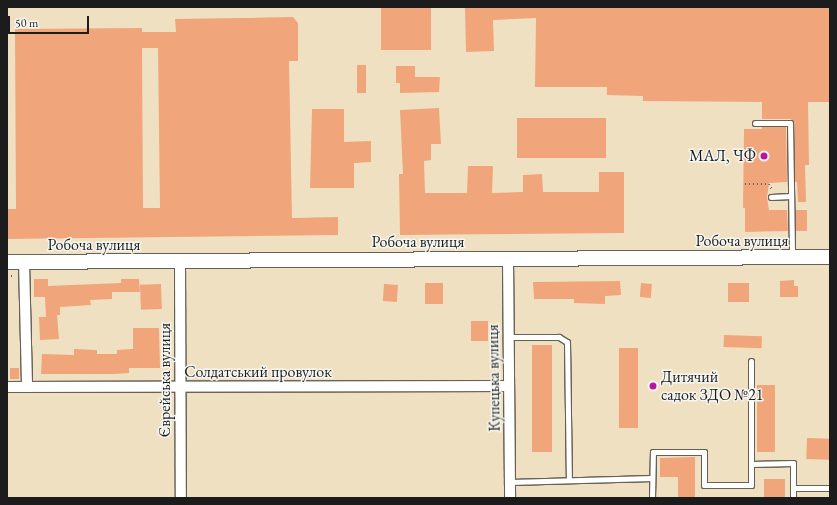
<!DOCTYPE html>
<html>
<head>
<meta charset="utf-8">
<style>
	body { margin:0 }
	#map { position:relative; width:837px; height:505px; overflow:hidden; background:#f0e0c2; font-family:"EB Garamond",serif }
	div>[style] { position:absolute }
	.building>* { inset:0; background:#f0a57b; transform-origin:0 0 }
	.path>* { height:2px; margin-top:-1px; transform-origin:0; background:repeating-linear-gradient(90deg,#666156 0 1px,transparent 0 4px) }
	.roads { filter:drop-shadow(1px 0 #666156) drop-shadow(-1px 0 #666156) drop-shadow(0 1px #666156) drop-shadow(0 -1px #666156) }
	.lane>* { height:5px; margin:-2.5px; padding:0 2.5px; transform-origin:2.5px; border-radius:2.5px; background:#fff }
	.street>* { height:10px; margin:-5px; padding:0 5px; transform-origin:5px; border-radius:5px; background:#fff }
	.secondary>* { height:14px; margin:-7px; padding:0 7px; transform-origin:7px; border-radius:7px; background:#fff }
	.dots>* { width:11px; height:11px; translate:-50% -50%; box-sizing:border-box; border:2px solid #f6f6f2; border-radius:50% }
	span { translate:-50% -50%; white-space:nowrap; text-align:center; line-height:1.15; -webkit-text-stroke:3px #f6f6f2; paint-order:stroke }
	.poi-label { font-size:16px; color:#1c1c1c }
	.right { translate:-100% -50%; text-align:right }
	.left { translate:0 -50%; text-align:left }
	.street-label { font-size:16px; color:#1c1c1c }
	.frame { position:absolute; inset:0; border:8px solid #1c1c1c; pointer-events:none }
	.scale { position:absolute; left:8px; top:16px; width:81px; height:18px; box-sizing:border-box; border:2px solid #1c1c1c; border-top:0; padding-left:5px; font-size:12px; line-height:14px; white-space:nowrap; color:#1c1c1c; -webkit-text-stroke:3px #f6f6f2; paint-order:stroke }
</style>
</head>
<body>
<div id="map">
	<div class="building">
		<div style="left:381px;top:7px;width:50px;height:43px"></div>
		<div style="clip-path:polygon(465px 7px,830px 7px,830px 102px,808px 102px,809px 165px,805px 165px,806px 202px,798px 202px,797px 182px,795px 182px,794px 121px,790px 119px,762px 119px,762px 102px,643px 101px,643px 96px,607px 95px,607px 87px,535px 87px,536px 18px,493px 20px,494px 51px,466px 52px)"></div>
		<div style="clip-path:polygon(evenodd,293px 17px,298px 23px,298px 61px,289px 61px,292px 218px,338px 217px,338px 235px,7px 239px,7px 209px,16px 209px,15px 29px,142px 28px,142px 32px,176px 32px,175px 19px,293px 17px,142px 48px,158px 48px,160px 208px,143px 208px,142px 48px)"></div>
		<div style="left:357px;top:65px;width:9px;height:28px"></div>
		<div style="clip-path:polygon(396px 66px,415px 66px,415px 77px,440px 77px,439px 92px,400px 93px,400px 83px,396px 83px)"></div>
		<div style="clip-path:polygon(439px 108px,441px 144px,431px 144px,431px 160px,424px 161px,425px 193px,467px 193px,468px 166px,493px 166px,492px 193px,523px 192px,523px 175px,542px 174px,543px 192px,599px 192px,599px 172px,624px 172px,624px 233px,400px 235px,399px 174px,403px 174px,400px 110px)"></div>
		<div style="clip-path:polygon(312px 109px,344px 109px,344px 142px,371px 141px,371px 162px,354px 163px,354px 188px,310px 188px)"></div>
		<div style="left:517px;top:118px;width:89px;height:40px"></div>
		<div style="clip-path:polygon(762px 127px,786px 127px,787px 182px,769px 183px,767px 197px,769px 210px,787px 210px,788px 231px,745px 232px,745px 208px,743px 208px,744px 129px,762px 129px)"></div>
		<div style="left:795px;top:210px;width:12px;height:21px"></div>
		<div style="clip-path:polygon(34px 279px,48px 279px,48px 286px,121px 283px,121px 279px,139px 279px,140px 292px,112px 292px,112px 299px,90px 300px,91px 305px,60px 307px,60px 315px,57px 315px,59px 339px,40px 340px,39px 317px,46px 317px,45px 297px,34px 297px)"></div>
		<div style="clip-path:polygon(794px 280px,794px 286px,798px 286px,798px 297px,780px 297px,780px 281px)"></div>
		<div style="clip-path:polygon(620px 281px,621px 295px,605px 296px,605px 304px,574px 303px,574px 299px,534px 299px,533px 282px)"></div>
		<div style="left:425px;top:283px;width:18px;height:21px"></div>
		<div style="left:641px;top:283px;width:11px;height:14px;rotate:5deg"></div>
		<div style="left:728px;top:283px;width:21px;height:19px"></div>
		<div style="left:161px;top:284px;width:25px;height:21px;rotate:88deg"></div>
		<div style="left:384px;top:284px;width:14px;height:17px;rotate:4deg"></div>
		<div style="left:471px;top:321px;width:17px;height:20px"></div>
		<div style="clip-path:polygon(133px 328px,159px 328px,160px 368px,129px 368px,129px 373px,115px 374px,41px 374px,42px 354px,74px 355px,74px 349px,97px 350px,97px 354px,117px 354px,117px 350px,133px 349px)"></div>
		<div style="left:724px;top:335px;width:38px;height:12px;rotate:2deg"></div>
		<div style="left:532px;top:345px;width:20px;height:107px"></div>
		<div style="left:619px;top:348px;width:19px;height:80px"></div>
		<div style="left:10px;top:368px;width:9px;height:11px"></div>
		<div style="left:757px;top:385px;width:18px;height:67px"></div>
		<div style="left:807px;top:438px;width:23px;height:21px;rotate:2deg"></div>
		<div style="clip-path:polygon(695px 457px,695px 498px,678px 498px,678px 477px,660px 477px,660px 458px)"></div>
		<div style="left:764px;top:479px;width:21px;height:19px"></div>
	</div>
	<div class="path">
		<div style="left:745px;top:184px;width:24px"></div>
		<div style="left:769px;top:184px;width:7px;rotate:63deg"></div>
		<div style="left:7px;top:276px;width:8px"></div>
	</div>
	<div class="roads">
		<div class="lane">
			<div style="left:755px;top:123px;width:35px"></div>
			<div style="left:790px;top:123px;width:133px;rotate:89.1deg"></div>
			<div style="left:771px;top:197px;width:20px;rotate:-3deg"></div>
			<div style="left:508px;top:337px;width:51px"></div>
			<div style="left:559px;top:337px;width:9px;rotate:32deg"></div>
			<div style="left:567px;top:342px;width:138px;rotate:89.2deg"></div>
			<div style="left:751px;top:464px;width:42px;rotate:-1.4deg"></div>
			<div style="left:793px;top:463px;width:25px;rotate:90deg"></div>
			<div style="left:510px;top:482px;width:142px;rotate:-1.6deg"></div>
			<div style="left:652px;top:498px;width:46px;rotate:-88.8deg"></div>
			<div style="left:653px;top:452px;width:51px"></div>
			<div style="left:704px;top:452px;width:33px;rotate:90deg"></div>
			<div style="left:704px;top:485px;width:47px"></div>
			<div style="left:751px;top:485px;width:124px;rotate:-90deg"></div>
			<div style="left:793px;top:498px;width:10px;rotate:-90deg"></div>
			<div style="left:793px;top:488px;width:37px"></div>
		</div>
		<div class="street">
			<div style="left:508px;top:258px;width:240px;rotate:89.5deg"></div>
			<div style="left:24px;top:262px;width:125px;rotate:88.6deg"></div>
			<div style="left:180px;top:262px;width:236px;rotate:89.8deg"></div>
			<div style="left:7px;top:387px;width:501px;rotate:-0.11deg"></div>
		</div>
		<div class="secondary">
			<div style="left:7px;top:262px;width:823px;rotate:-0.35deg"></div>
		</div>
	</div>
	<div class="dots">
		<div style="left:764px;top:156px;background:#b5179e"></div>
		<div style="left:653px;top:386px;background:#b5179e"></div>
	</div>
	<div class="poi-label">
		<span class="right" style="left:756px;top:156px">МАЛ, ЧФ</span>
		<span class="left" style="left:661px;top:386px">Дитячий<br>садок ЗДО №21</span>
	</div>
	<div class="street-label">
		<span style="left:742px;top:241px">Робоча вулиця</span>
		<span style="left:418px;top:242px">Робоча вулиця</span>
		<span style="left:94px;top:245px">Робоча вулиця</span>
		<span style="left:258px;top:372px">Солдатський провулок</span>
		<span style="left:494px;top:378px;rotate:-91deg">Купецька вулиця</span>
		<span style="left:165px;top:380px;rotate:-90deg">Єврейська вулиця</span>
	</div>
	<div class="frame"></div>
	<div class="scale">50 m</div>
</div>
</body>
</html>
